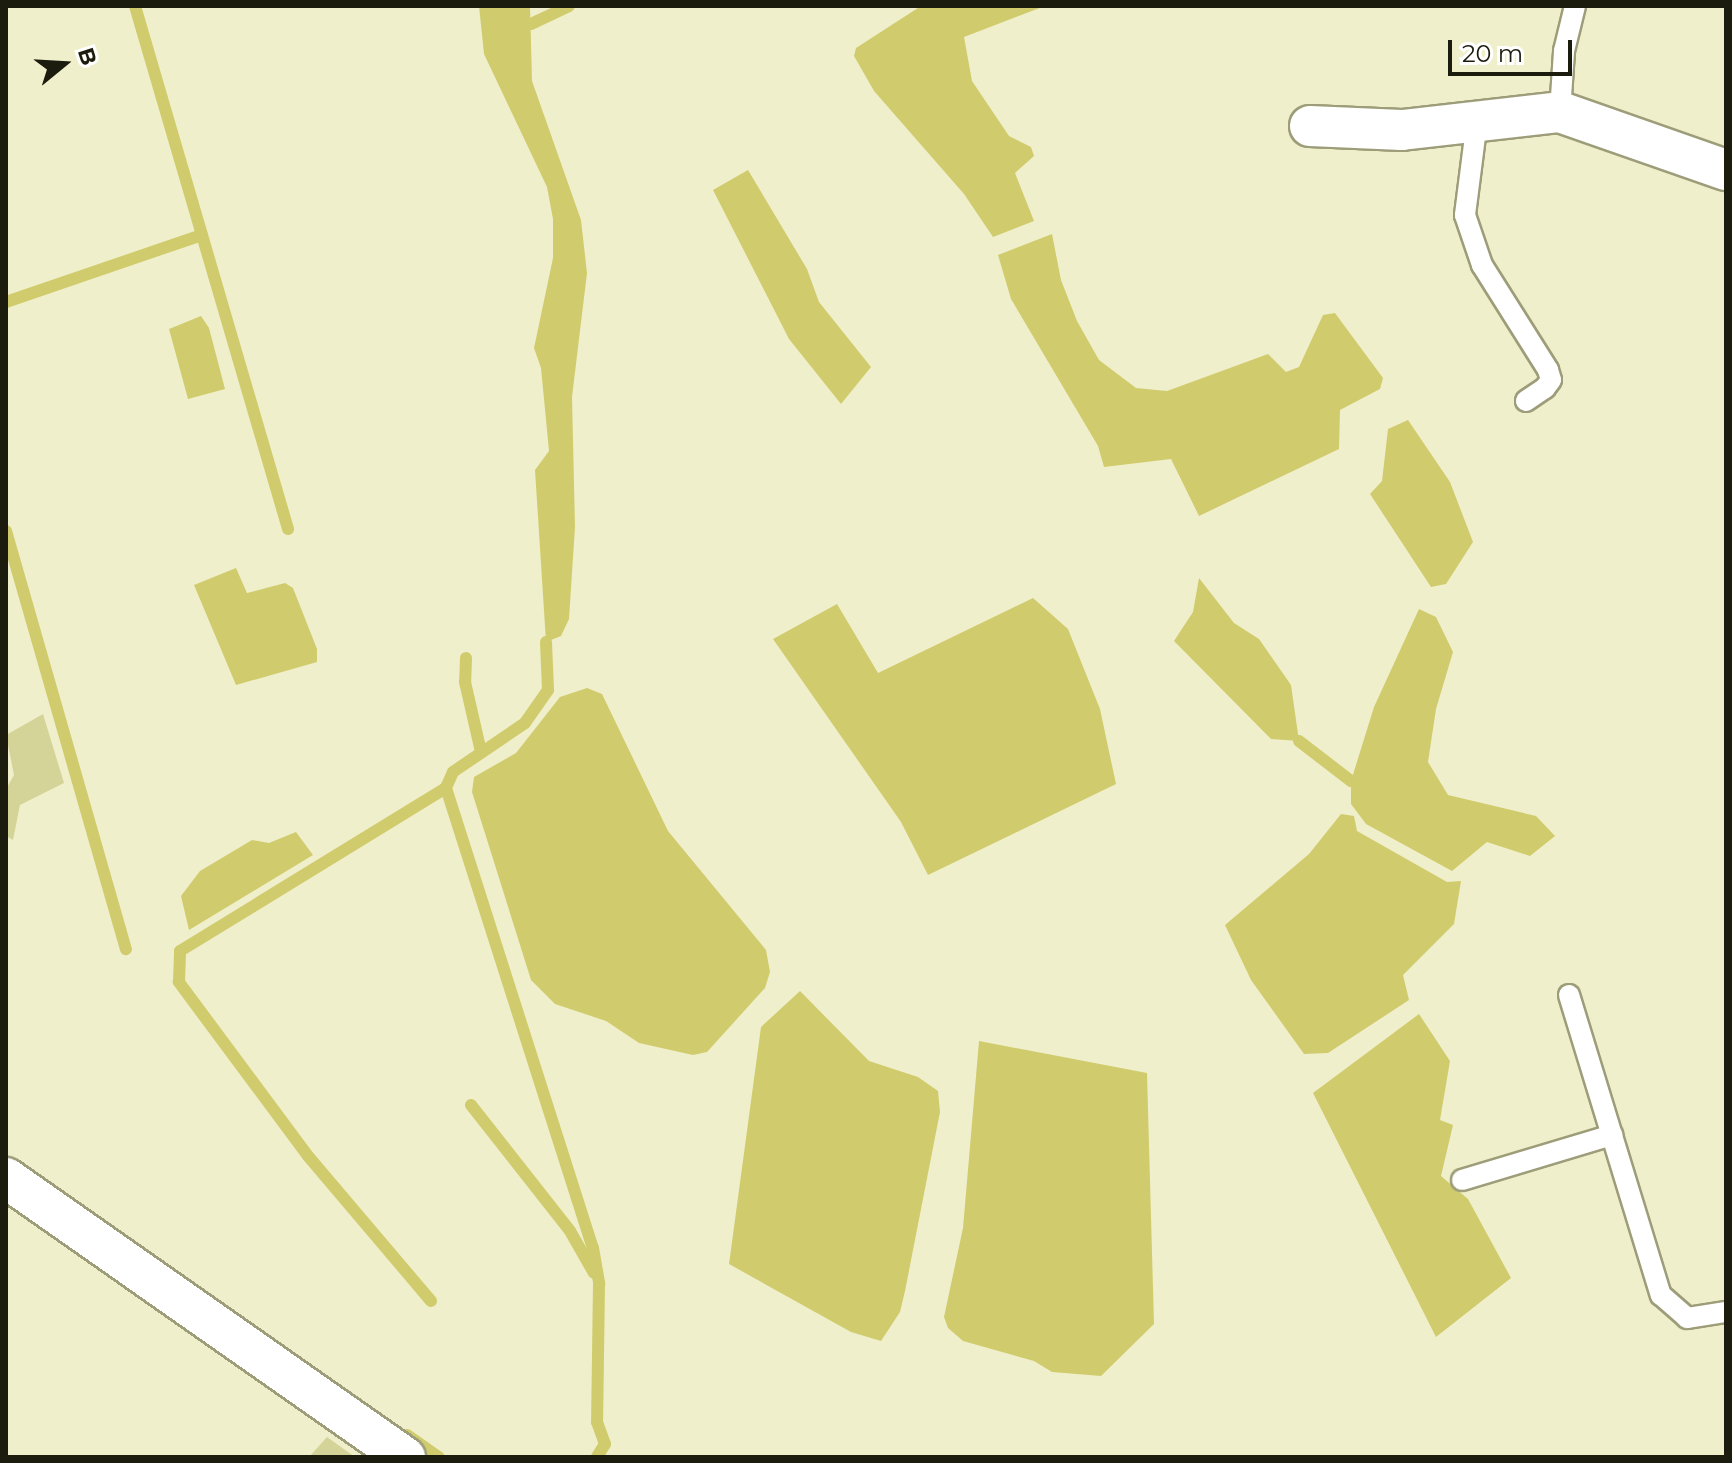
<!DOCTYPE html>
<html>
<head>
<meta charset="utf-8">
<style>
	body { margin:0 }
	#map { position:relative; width:1732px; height:1463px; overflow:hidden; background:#f0efcb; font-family:Montserrat,sans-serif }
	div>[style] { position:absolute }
	.green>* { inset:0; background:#d5d498 }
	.water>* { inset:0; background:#d0cc6d }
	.stream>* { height:12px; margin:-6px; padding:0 6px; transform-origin:6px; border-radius:6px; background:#d0cc6d }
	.roads { filter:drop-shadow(2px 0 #9d9d7a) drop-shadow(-2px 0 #9d9d7a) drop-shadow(0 2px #9d9d7a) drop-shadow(0 -2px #9d9d7a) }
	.lane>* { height:20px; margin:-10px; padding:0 10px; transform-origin:10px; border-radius:10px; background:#fff }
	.street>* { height:40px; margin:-20px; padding:0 20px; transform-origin:20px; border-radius:20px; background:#fff }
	span { translate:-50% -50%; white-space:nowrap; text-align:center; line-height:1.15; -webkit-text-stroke:6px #fff; paint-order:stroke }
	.frame { position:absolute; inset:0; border:8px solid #1c1c0e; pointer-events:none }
	.north { position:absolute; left:24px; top:24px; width:80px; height:80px; -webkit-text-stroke:6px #fff; paint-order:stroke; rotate:72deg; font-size:22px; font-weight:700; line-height:32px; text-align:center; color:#1c1c0e }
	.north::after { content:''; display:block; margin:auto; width:28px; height:36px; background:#1c1c0e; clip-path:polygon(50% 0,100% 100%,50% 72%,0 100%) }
	.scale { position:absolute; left:1448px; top:40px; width:124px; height:36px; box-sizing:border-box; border:4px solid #1c1c0e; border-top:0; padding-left:10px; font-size:24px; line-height:28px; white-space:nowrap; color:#1c1c0e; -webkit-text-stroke:6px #fff; paint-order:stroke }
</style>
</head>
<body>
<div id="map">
	<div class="green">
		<div style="clip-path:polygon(43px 714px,64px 783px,20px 805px,13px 840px,6px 836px,6px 789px,14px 775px,6px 735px)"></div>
		<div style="clip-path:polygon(327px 1437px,355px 1457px,309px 1457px)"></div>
	</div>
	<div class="water">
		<div style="clip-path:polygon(479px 6px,530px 6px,532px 81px,581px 220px,587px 273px,572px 397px,575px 527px,569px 619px,561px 636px,546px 642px,535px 470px,549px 451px,541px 368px,534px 348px,553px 258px,553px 219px,547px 187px,484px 54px)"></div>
		<div style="clip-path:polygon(921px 6px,1045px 6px,964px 37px,972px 81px,1009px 136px,1031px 147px,1034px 156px,1015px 173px,1034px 221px,993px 237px,964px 194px,874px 91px,854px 56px,856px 48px)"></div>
		<div style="clip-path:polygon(748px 170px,807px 269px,819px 302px,871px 367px,841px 404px,789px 339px,713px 190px)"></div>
		<div style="clip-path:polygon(1052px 234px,1061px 280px,1077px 321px,1099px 360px,1136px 388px,1167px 391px,1268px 354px,1286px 372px,1299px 367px,1323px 315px,1335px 313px,1383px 378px,1380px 389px,1340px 410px,1339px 449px,1199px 516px,1171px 459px,1104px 467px,1098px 446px,1011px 299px,998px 255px)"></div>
		<div style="clip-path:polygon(201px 316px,209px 328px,225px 389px,188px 399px,169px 329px)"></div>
		<div style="clip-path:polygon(1408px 420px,1450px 482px,1473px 542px,1446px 584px,1431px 587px,1370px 494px,1382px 481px,1388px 429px)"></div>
		<div style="clip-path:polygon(236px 568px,247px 593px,285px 583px,293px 588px,317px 649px,317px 662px,236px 685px,194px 585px)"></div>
		<div style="clip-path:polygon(1199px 578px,1234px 623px,1259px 639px,1291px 685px,1299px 741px,1271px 739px,1174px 641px,1193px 612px)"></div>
		<div style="clip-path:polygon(1033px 598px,1068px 629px,1100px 709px,1116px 784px,928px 875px,901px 822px,773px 639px,837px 604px,878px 673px)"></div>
		<div style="clip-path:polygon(1419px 609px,1436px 617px,1453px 652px,1436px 709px,1428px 762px,1448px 795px,1536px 816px,1555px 836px,1530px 856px,1487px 842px,1452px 871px,1366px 824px,1351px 804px,1351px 781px,1374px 707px)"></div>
		<div style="clip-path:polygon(587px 688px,602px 694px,668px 831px,766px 950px,770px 972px,765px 988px,707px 1052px,693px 1055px,639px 1043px,606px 1021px,555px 1004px,531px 980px,472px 792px,474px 777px,516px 753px,560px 697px)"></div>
		<div style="clip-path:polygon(1341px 814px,1354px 816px,1357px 831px,1447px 882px,1461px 881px,1454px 924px,1403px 975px,1409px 1000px,1328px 1053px,1304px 1054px,1251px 980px,1225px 925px,1309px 854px)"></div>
		<div style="clip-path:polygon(296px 832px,313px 855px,189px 930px,181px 896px,200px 871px,252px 840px,269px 843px)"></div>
		<div style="clip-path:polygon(800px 991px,869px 1061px,918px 1077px,938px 1091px,940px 1112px,905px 1291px,900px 1312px,881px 1341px,851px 1332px,729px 1264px,761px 1027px)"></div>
		<div style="clip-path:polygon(1419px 1014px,1450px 1061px,1440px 1120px,1453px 1125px,1441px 1176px,1468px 1199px,1511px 1278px,1436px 1337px,1313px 1093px)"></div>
		<div style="clip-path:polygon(979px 1041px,1147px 1073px,1154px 1324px,1101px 1376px,1052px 1372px,1034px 1361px,963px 1341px,948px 1328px,944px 1317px,963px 1228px)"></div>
	</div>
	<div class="stream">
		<div style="left:135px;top:6px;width:545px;rotate:73.69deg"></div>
		<div style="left:531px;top:24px;width:42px;rotate:-25.3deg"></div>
		<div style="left:6px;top:302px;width:207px;rotate:-18.9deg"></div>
		<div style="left:6px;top:531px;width:435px;rotate:74deg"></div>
		<div style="left:546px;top:642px;width:48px;rotate:87.6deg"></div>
		<div style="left:548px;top:690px;width:40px;rotate:124.9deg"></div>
		<div style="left:525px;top:723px;width:87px;rotate:145.8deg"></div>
		<div style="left:453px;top:772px;width:17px;rotate:114deg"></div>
		<div style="left:446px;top:788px;width:483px;rotate:72.3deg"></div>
		<div style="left:593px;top:1248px;width:36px;rotate:80deg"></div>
		<div style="left:599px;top:1283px;width:139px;rotate:90.8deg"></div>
		<div style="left:597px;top:1422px;width:23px;rotate:70deg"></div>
		<div style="left:605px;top:1444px;width:15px;rotate:122deg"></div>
		<div style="left:466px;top:658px;width:24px;rotate:92deg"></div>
		<div style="left:465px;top:682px;width:72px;rotate:77.1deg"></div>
		<div style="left:1299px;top:741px;width:66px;rotate:37.6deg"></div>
		<div style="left:471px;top:1105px;width:160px;rotate:51.8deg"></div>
		<div style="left:570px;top:1231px;width:48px;rotate:60.3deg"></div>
		<div style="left:431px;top:1301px;width:190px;rotate:-130.3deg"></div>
		<div style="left:308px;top:1156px;width:217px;rotate:-126.6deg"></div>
		<div style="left:179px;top:982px;width:31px;rotate:-88deg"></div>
		<div style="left:180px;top:951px;width:312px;rotate:-31.5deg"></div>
		<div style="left:407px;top:1435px;width:39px;rotate:35deg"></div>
	</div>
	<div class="roads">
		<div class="lane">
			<div style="left:1560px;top:112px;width:61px;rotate:-86.2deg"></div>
			<div style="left:1564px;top:51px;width:46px;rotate:-76.3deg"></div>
			<div style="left:1477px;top:121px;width:95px;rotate:97.3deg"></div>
			<div style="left:1465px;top:215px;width:53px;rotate:71.2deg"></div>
			<div style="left:1482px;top:265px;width:124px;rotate:57.8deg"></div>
			<div style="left:1548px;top:370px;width:10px;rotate:73deg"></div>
			<div style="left:1551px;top:380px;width:10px;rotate:127deg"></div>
			<div style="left:1545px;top:388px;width:23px;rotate:146deg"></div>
			<div style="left:1569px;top:995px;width:314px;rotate:73deg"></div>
			<div style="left:1661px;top:1295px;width:35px;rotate:41deg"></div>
			<div style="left:1687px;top:1318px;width:39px;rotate:-9deg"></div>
			<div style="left:1462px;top:1180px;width:157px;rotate:-16.7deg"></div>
		</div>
		<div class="street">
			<div style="left:1310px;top:126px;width:92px;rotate:2.5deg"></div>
			<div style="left:1402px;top:130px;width:159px;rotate:-6.5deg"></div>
			<div style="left:1560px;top:112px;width:176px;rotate:19.3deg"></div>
			<div style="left:6px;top:1178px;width:487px;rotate:35deg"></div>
		</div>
	</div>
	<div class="frame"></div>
	<div class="north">B</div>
	<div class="scale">20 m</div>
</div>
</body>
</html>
